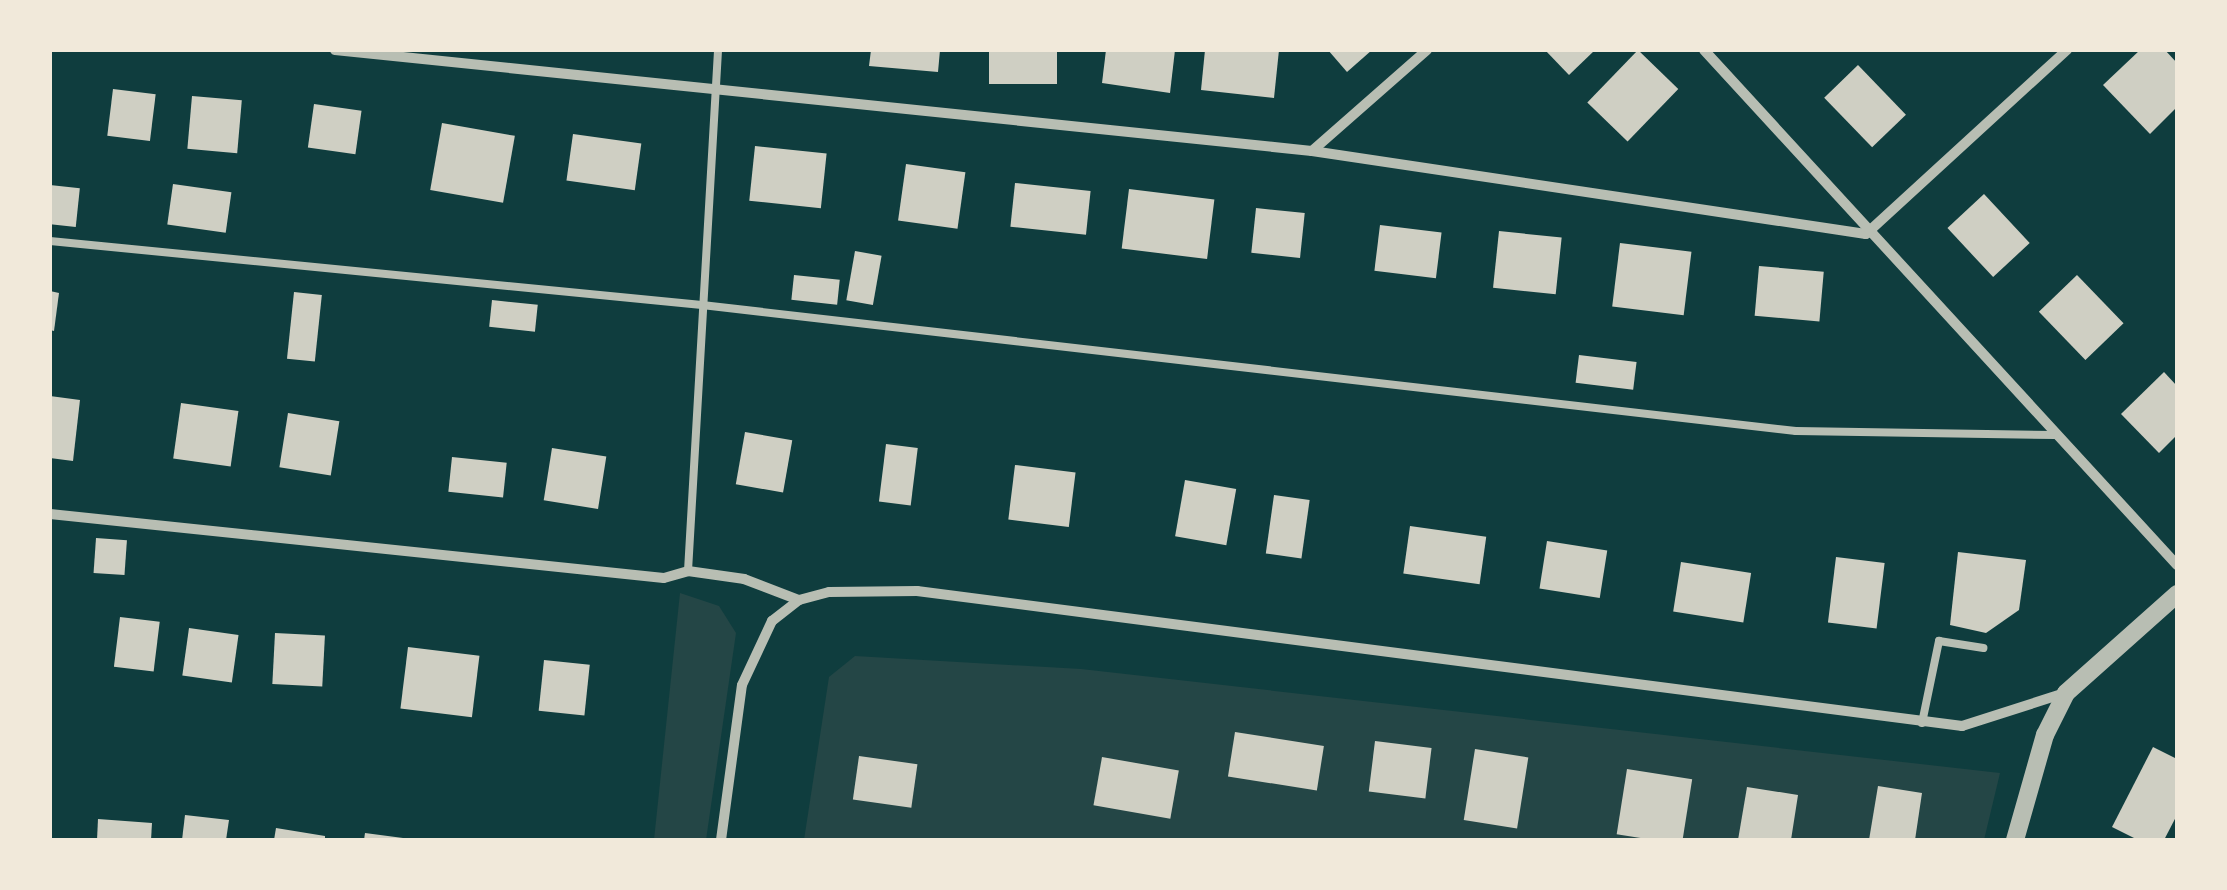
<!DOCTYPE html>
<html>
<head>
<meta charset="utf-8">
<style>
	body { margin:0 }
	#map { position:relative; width:2227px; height:890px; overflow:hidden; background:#0f3d3e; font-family:Overpass,sans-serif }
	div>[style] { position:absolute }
	.green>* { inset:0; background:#244646 }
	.building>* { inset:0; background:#cfcfc3; transform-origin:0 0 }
	.service>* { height:8px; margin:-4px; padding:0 4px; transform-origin:4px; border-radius:4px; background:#b8beb3 }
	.minor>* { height:10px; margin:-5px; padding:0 5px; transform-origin:5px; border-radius:5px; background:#b8beb3 }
	.tertiary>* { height:18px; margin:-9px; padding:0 9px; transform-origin:9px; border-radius:9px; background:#b8beb3 }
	span { translate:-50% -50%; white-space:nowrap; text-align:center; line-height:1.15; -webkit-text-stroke:8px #f1e9da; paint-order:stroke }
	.frame { position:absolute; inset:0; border:52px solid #f1e9da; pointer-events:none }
</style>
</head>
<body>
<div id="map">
	<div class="green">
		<div style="clip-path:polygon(680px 593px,719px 606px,736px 633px,706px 840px,654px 840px)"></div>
		<div style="clip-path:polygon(855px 656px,1081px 669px,2000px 773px,1984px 840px,804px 840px,829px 677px)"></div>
	</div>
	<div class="building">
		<div style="clip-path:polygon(871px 50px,940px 50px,938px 72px,869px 66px)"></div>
		<div style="left:989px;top:50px;width:68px;height:34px"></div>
		<div style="clip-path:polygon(1106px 50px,1175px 50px,1170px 93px,1102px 83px)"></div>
		<div style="clip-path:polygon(1205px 50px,1279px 50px,1274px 98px,1201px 90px)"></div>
		<div style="clip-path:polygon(1328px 50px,1372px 50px,1347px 72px)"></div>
		<div style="clip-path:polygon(1545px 50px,1595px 50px,1569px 75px)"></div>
		<div style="left:1638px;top:50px;width:56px;height:73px;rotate:44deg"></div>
		<div style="clip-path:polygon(2140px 50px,2165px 50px,2177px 63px,2177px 107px,2150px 134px,2103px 85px)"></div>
		<div style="left:1858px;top:65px;width:69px;height:47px;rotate:46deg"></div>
		<div style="left:113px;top:89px;width:43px;height:47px;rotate:7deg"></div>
		<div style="left:192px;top:96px;width:50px;height:53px;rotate:5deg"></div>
		<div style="left:314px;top:104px;width:48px;height:44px;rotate:8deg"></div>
		<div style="left:442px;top:123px;width:74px;height:68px;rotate:10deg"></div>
		<div style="left:573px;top:134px;width:69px;height:47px;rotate:8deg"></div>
		<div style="left:755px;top:146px;width:72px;height:55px;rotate:6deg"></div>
		<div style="left:906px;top:164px;width:60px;height:57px;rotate:8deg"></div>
		<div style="left:1015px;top:183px;width:76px;height:44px;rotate:6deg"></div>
		<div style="left:173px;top:184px;width:59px;height:41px;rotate:8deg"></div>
		<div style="left:50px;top:185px;width:30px;height:39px;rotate:6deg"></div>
		<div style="left:1129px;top:189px;width:86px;height:60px;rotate:7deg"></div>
		<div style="left:1984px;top:194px;width:67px;height:50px;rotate:47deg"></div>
		<div style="left:1256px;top:208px;width:49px;height:45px;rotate:6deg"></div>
		<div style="left:1380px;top:225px;width:62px;height:46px;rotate:7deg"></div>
		<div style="left:1499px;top:231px;width:63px;height:57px;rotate:6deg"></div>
		<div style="left:1620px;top:243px;width:72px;height:64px;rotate:7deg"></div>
		<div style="left:855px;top:251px;width:27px;height:50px;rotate:10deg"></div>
		<div style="left:1759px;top:266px;width:65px;height:50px;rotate:5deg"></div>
		<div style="left:794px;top:275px;width:46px;height:25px;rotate:6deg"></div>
		<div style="left:2077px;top:275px;width:67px;height:53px;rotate:46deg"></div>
		<div style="clip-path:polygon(50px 291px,59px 293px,54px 331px,50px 330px)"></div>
		<div style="left:294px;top:292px;width:28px;height:67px;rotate:6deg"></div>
		<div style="left:492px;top:300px;width:46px;height:27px;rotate:6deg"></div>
		<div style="left:1579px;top:355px;width:58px;height:28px;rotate:7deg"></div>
		<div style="clip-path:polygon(2164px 372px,2177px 386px,2177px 435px,2159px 453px,2121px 414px)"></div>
		<div style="clip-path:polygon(50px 396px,80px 400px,73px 461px,50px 458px)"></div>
		<div style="left:181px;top:403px;width:58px;height:56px;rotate:8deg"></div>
		<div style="left:288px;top:413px;width:52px;height:55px;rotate:9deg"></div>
		<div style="left:745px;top:432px;width:48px;height:53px;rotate:10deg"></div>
		<div style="left:886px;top:444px;width:32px;height:58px;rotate:7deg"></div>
		<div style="left:552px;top:448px;width:55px;height:53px;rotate:9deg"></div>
		<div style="left:452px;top:457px;width:55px;height:35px;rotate:6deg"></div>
		<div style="left:1015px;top:465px;width:61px;height:55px;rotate:7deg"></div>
		<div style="left:1185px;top:480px;width:52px;height:57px;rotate:10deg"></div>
		<div style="left:1274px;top:495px;width:36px;height:59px;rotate:8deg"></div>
		<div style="left:1410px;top:526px;width:77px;height:48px;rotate:8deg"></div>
		<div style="left:96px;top:538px;width:31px;height:35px;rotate:4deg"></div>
		<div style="left:1547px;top:541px;width:61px;height:48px;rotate:9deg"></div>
		<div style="clip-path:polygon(1958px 552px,2026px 560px,2019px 610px,1986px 633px,1950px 625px)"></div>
		<div style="left:1836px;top:557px;width:49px;height:66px;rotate:7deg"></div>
		<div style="left:1681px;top:562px;width:71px;height:50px;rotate:9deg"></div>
		<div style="left:120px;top:617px;width:40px;height:50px;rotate:7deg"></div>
		<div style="left:189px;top:628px;width:50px;height:48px;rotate:8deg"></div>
		<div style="left:275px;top:633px;width:50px;height:51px;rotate:3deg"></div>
		<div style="left:408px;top:647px;width:72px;height:62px;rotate:7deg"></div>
		<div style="left:544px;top:660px;width:46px;height:51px;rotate:6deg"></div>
		<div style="left:1235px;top:732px;width:90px;height:45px;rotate:9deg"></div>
		<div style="left:1375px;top:741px;width:57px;height:51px;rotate:7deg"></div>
		<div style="clip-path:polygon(2153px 747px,2177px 759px,2177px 815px,2164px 840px,2138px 840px,2112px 827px)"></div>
		<div style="left:1475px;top:749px;width:54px;height:72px;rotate:9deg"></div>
		<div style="left:859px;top:756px;width:59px;height:44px;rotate:8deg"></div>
		<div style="left:1102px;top:757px;width:78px;height:49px;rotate:10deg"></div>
		<div style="left:1627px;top:769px;width:66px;height:66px;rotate:9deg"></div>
		<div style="clip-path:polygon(1878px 786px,1922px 793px,1915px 840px,1869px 840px)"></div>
		<div style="clip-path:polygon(1747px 787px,1798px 795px,1791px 840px,1738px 840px)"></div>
		<div style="clip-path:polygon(185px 815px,229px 820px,226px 840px,182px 840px)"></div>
		<div style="clip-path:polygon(98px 819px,152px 823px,151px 840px,97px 840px)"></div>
		<div style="clip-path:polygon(276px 828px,325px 836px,325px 840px,274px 840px)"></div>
		<div style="clip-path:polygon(365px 833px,403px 838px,403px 840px,364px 840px)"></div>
	</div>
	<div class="service">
		<div style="left:50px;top:241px;width:655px;rotate:5.61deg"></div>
		<div style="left:702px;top:305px;width:1101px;rotate:6.57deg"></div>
		<div style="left:1796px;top:431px;width:259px;rotate:0.9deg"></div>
		<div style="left:688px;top:571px;width:522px;rotate:-86.7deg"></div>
		<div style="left:1922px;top:723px;width:84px;rotate:-78.3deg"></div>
		<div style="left:1939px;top:641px;width:45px;rotate:9deg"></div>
	</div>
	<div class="minor">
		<div style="left:335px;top:50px;width:982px;rotate:5.9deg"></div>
		<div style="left:1312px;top:151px;width:560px;rotate:8.52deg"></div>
		<div style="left:1866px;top:234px;width:273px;rotate:-42.5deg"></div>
		<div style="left:1704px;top:50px;width:699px;rotate:47.43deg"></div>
		<div style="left:1312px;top:151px;width:153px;rotate:-41.3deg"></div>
		<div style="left:50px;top:514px;width:617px;rotate:5.95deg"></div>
		<div style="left:664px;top:578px;width:25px;rotate:-16deg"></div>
		<div style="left:688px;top:571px;width:57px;rotate:8.1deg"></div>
		<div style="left:744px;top:579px;width:59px;rotate:20.9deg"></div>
		<div style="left:799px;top:600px;width:31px;rotate:-15deg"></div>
		<div style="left:829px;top:592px;width:88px;rotate:-0.7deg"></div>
		<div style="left:917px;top:591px;width:1054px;rotate:7.36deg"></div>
		<div style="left:1962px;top:726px;width:108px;rotate:-17.8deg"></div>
		<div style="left:721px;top:840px;width:156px;rotate:-82.3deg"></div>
		<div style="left:742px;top:685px;width:71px;rotate:-64.9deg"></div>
		<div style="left:772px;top:621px;width:34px;rotate:-38deg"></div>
	</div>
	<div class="tertiary">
		<div style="left:2015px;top:840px;width:109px;rotate:-74.1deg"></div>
		<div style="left:2045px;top:735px;width:47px;rotate:-63.4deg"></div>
		<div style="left:2066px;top:693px;width:149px;rotate:-41.7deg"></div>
	</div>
	<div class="frame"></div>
</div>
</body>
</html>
